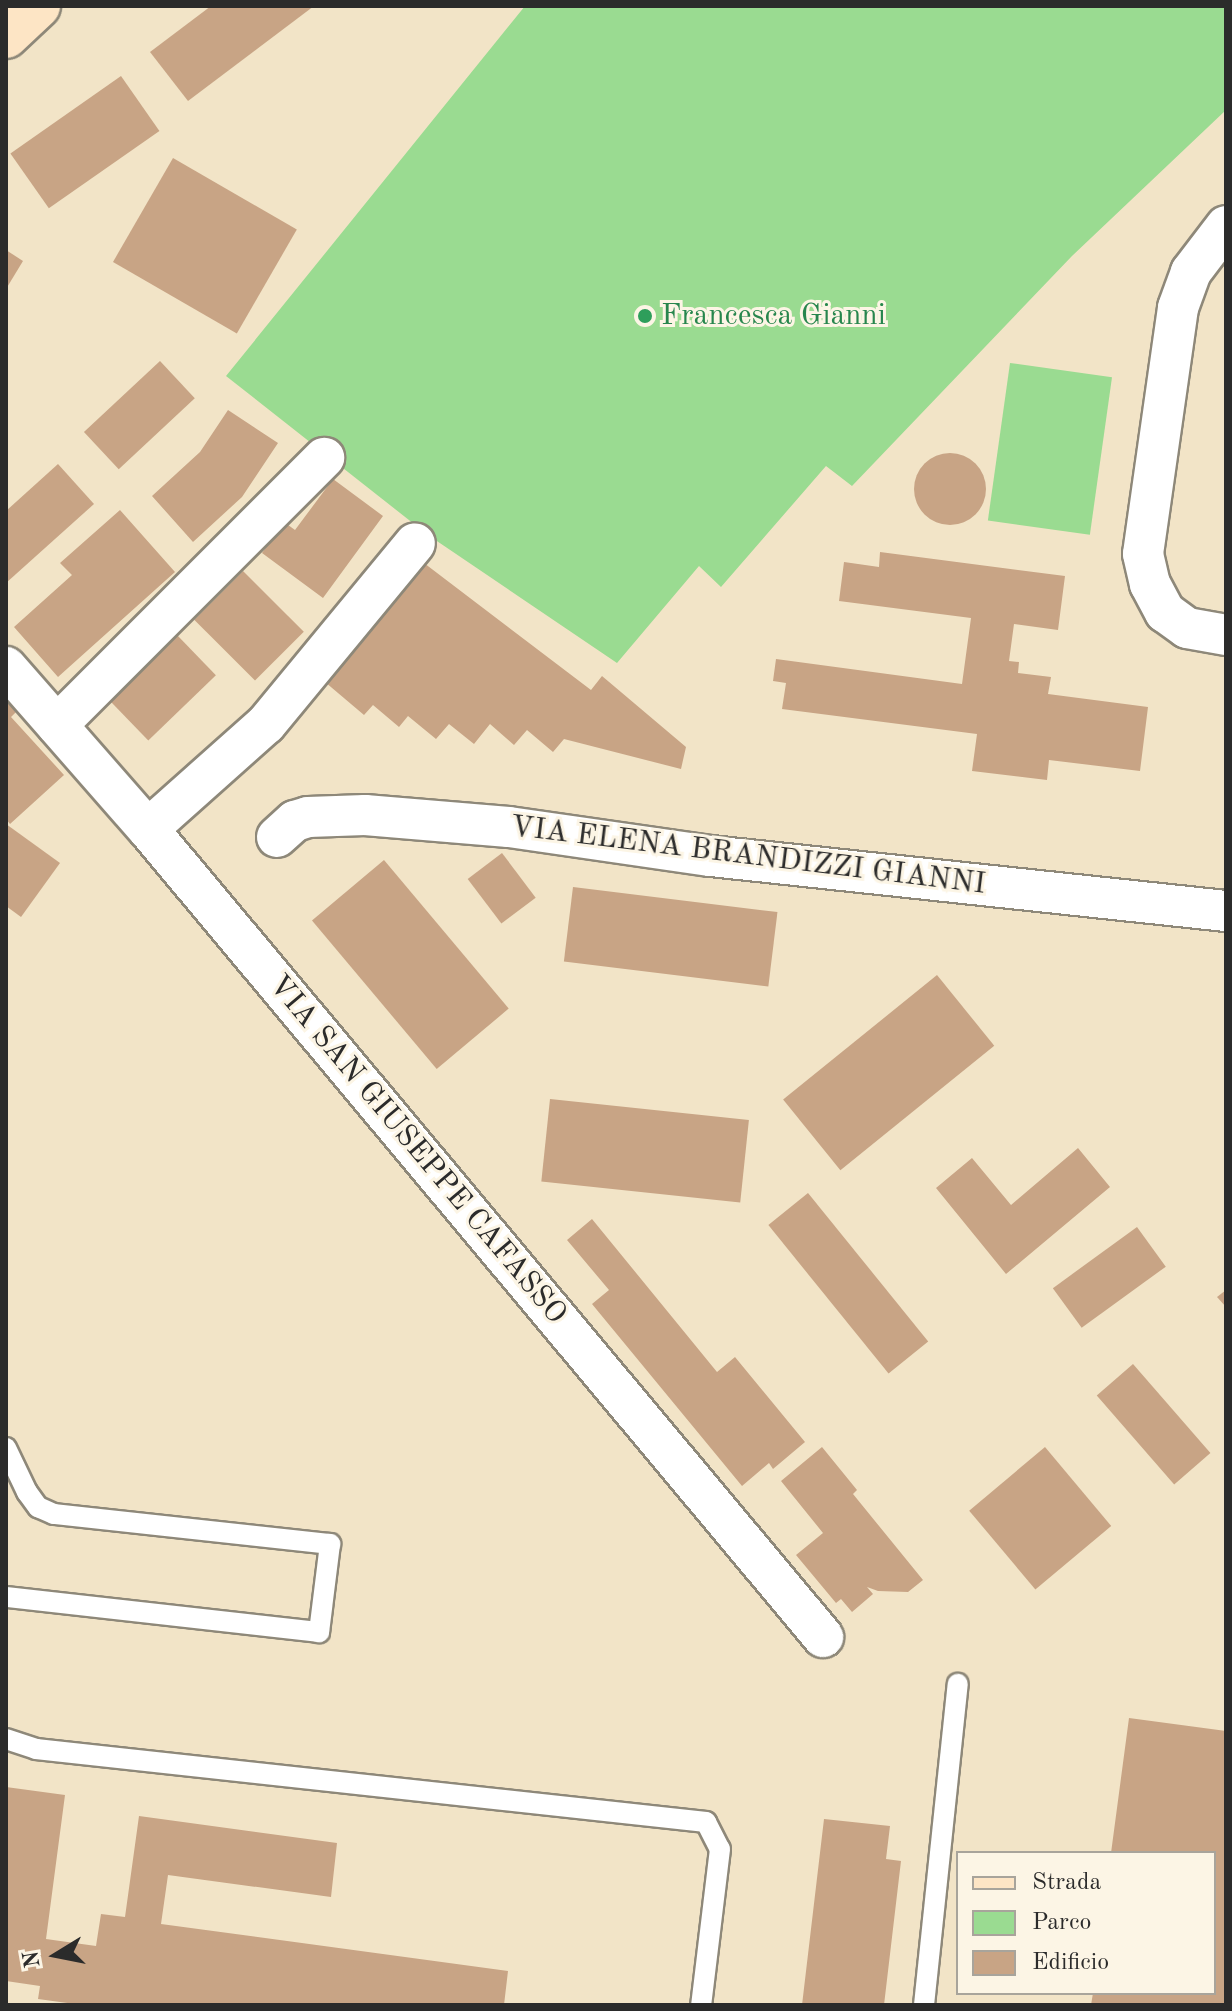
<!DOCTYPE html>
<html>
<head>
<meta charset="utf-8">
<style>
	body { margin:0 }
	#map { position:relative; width:1232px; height:2011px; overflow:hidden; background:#f2e4c7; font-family:"Old Standard TT",serif }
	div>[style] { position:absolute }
	.green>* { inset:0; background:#9adb91; transform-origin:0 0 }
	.building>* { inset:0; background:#c8a485; transform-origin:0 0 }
	.round { border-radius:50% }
	.roads { filter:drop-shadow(2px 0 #8e8879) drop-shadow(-2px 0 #8e8879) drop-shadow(0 2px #8e8879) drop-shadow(0 -2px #8e8879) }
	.lane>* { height:20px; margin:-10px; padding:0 10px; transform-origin:10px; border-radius:10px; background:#fff }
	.street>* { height:40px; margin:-20px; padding:0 20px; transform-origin:20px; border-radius:20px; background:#fff }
	.secondary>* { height:44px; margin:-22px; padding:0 22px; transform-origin:22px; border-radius:22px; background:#fde5c5 }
	.dots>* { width:22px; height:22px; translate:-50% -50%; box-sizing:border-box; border:4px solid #fcf5e5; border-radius:50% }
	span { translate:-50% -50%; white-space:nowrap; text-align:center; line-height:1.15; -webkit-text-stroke:6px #fcf5e5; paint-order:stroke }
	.leisure-label { font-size:30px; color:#27864d }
	.left { translate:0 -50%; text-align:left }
	.street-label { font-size:30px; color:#2b2b2b }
	.frame { position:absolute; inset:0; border:8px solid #2b2b2b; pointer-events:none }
	.legend { position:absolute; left:956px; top:1851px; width:260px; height:144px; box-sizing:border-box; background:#fcf5e5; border:2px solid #a8a49b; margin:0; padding:10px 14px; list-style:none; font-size:24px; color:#2b2b2b }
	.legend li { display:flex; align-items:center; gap:16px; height:40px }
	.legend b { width:40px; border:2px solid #a8a49b }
	.north { position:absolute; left:16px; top:1915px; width:80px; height:80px; -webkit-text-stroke:6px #fcf5e5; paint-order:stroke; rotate:260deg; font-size:22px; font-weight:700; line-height:32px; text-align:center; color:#2b2b2b }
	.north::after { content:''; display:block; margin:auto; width:28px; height:36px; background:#2b2b2b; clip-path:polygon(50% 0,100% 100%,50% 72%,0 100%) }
</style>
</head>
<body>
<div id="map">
	<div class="green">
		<div style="clip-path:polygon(525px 6px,1226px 6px,1226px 110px,1072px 256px,852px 486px,826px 466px,721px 587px,699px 566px,617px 663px,428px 535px,226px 376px)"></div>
		<div style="left:1010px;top:363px;width:103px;height:159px;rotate:8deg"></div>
	</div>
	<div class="building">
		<div style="clip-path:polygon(211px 6px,314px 6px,188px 101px,150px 52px)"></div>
		<div style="left:121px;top:76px;width:67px;height:135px;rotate:55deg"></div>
		<div style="left:173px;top:158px;width:143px;height:120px;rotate:30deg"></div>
		<div style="clip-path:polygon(6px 250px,23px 261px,6px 289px)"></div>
		<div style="left:160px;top:361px;width:51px;height:104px;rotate:47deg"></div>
		<div style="clip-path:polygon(228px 410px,278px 443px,242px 497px,193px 542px,152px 496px,200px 452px)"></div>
		<div class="round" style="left:914px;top:453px;width:72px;height:72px"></div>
		<div style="clip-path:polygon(58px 464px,94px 504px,6px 583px,6px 511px)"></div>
		<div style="clip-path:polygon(333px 479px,383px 516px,323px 598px,262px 553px,284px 522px,295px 530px)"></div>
		<div style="clip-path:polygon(120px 510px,175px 572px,58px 677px,14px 627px,72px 575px,60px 563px)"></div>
		<div style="clip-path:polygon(880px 552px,1065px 576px,1058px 630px,1014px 624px,1009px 661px,1019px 662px,1018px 673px,1051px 677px,1048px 694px,1148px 707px,1140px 771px,1049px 760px,1047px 780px,972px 771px,977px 734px,782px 709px,786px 683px,773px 681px,776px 659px,962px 684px,971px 618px,839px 601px,844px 562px,879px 567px)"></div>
		<div style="clip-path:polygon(420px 560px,591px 690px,602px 676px,686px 747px,681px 769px,564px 739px,553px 752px,527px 730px,514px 745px,490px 724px,474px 744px,449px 724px,436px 739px,408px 716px,399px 727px,373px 705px,364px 715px,325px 682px)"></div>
		<div style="left:243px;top:571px;width:86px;height:69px;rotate:45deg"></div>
		<div style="left:177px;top:635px;width:56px;height:94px;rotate:46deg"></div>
		<div style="clip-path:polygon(6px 685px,24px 704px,11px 717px,64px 775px,10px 824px,6px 819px)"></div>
		<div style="clip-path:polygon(6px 824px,60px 863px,21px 917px,6px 906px)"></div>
		<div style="left:502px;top:853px;width:56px;height:43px;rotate:53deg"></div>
		<div style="left:384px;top:860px;width:194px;height:94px;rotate:50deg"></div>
		<div style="left:573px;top:887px;width:206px;height:75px;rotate:7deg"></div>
		<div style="left:937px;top:975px;width:91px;height:198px;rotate:51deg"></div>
		<div style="left:550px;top:1099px;width:200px;height:83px;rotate:6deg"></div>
		<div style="clip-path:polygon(1078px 1148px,1110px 1187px,1006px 1274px,936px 1188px,972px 1158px,1011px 1205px)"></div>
		<div style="left:808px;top:1193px;width:191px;height:51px;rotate:51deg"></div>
		<div style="clip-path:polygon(592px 1219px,717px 1372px,735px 1357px,805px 1442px,773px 1469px,769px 1463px,742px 1486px,592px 1304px,609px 1290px,567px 1240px)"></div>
		<div style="left:1137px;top:1227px;width:49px;height:104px;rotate:54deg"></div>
		<div style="clip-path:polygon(1226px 1290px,1226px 1307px,1217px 1297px)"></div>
		<div style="left:1133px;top:1364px;width:118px;height:48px;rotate:49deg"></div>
		<div style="clip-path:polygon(822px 1447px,857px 1490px,853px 1494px,923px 1580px,908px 1592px,878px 1591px,867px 1587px,873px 1594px,852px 1612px,841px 1599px,836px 1603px,796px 1555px,823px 1533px,781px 1481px)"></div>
		<div style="left:1045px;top:1447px;width:103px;height:99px;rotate:50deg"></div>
		<div style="clip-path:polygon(1129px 1718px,1226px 1731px,1226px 2005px,1091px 2005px,1093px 1993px,1214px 1993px,1214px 1853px,1111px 1853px)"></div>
		<div style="clip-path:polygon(6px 1787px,65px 1795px,46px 1939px,96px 1946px,101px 1914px,125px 1917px,139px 1816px,337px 1843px,331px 1897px,168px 1875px,161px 1924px,508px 1971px,504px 2005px,82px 2005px,38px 1999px,40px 1986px,6px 1981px)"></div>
		<div style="clip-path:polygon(824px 1819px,890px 1826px,886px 1859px,901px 1861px,884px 2005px,802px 2005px)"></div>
	</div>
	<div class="roads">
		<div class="lane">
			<div style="left:6px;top:1448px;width:49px;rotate:64.5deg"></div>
			<div style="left:27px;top:1492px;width:19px;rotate:54deg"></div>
			<div style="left:38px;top:1507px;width:17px;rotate:24deg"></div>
			<div style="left:54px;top:1514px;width:278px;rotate:6.2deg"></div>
			<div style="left:330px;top:1544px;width:89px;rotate:97.1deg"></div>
			<div style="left:319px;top:1632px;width:315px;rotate:-173.6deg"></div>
			<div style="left:6px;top:1739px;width:32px;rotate:18deg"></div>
			<div style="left:36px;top:1749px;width:674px;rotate:6.22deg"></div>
			<div style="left:706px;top:1822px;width:30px;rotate:63deg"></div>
			<div style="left:720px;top:1849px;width:157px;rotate:96.9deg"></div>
			<div style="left:924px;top:2005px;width:323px;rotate:-84deg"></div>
		</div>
		<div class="street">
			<div style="left:1226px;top:226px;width:58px;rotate:127.3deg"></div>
			<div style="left:1191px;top:272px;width:38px;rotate:110deg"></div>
			<div style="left:1178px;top:308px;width:248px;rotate:98.1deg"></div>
			<div style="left:1143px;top:554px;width:31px;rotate:77deg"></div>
			<div style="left:1150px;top:584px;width:32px;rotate:62deg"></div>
			<div style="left:1165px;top:612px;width:27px;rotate:36deg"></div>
			<div style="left:1187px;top:628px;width:40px;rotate:10deg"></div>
			<div style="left:6px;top:667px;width:215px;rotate:48.8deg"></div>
			<div style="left:148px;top:829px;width:1053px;rotate:50.12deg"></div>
			<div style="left:57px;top:725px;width:378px;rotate:-45deg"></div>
			<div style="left:148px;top:829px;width:158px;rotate:-41.7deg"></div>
			<div style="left:266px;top:724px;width:234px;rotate:-50.5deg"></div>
			<div style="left:277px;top:837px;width:24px;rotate:-42deg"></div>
			<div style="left:295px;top:821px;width:14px;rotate:-17deg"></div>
			<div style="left:308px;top:817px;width:57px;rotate:-2deg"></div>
			<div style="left:365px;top:815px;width:144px;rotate:4.8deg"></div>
			<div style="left:509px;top:827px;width:204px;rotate:8.2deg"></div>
			<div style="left:711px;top:856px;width:518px;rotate:6.1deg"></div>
		</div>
		<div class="secondary">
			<div style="left:6px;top:36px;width:44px;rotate:-43.2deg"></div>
		</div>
	</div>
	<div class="dots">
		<div style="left:645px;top:316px;background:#2e9e5b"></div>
	</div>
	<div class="leisure-label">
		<span class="left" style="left:661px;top:316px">Francesca Gianni</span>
	</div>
	<div class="street-label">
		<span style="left:748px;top:856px;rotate:7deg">VIA ELENA BRANDIZZI GIANNI</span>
		<span style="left:417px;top:1150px;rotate:50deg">VIA SAN GIUSEPPE CAFASSO</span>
	</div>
	<div class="frame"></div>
	<ul class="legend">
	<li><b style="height:10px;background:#fde5c5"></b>Strada</li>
	<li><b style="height:22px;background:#9adb91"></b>Parco</li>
	<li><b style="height:22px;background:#c8a485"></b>Edificio</li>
	</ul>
	<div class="north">N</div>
</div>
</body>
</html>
